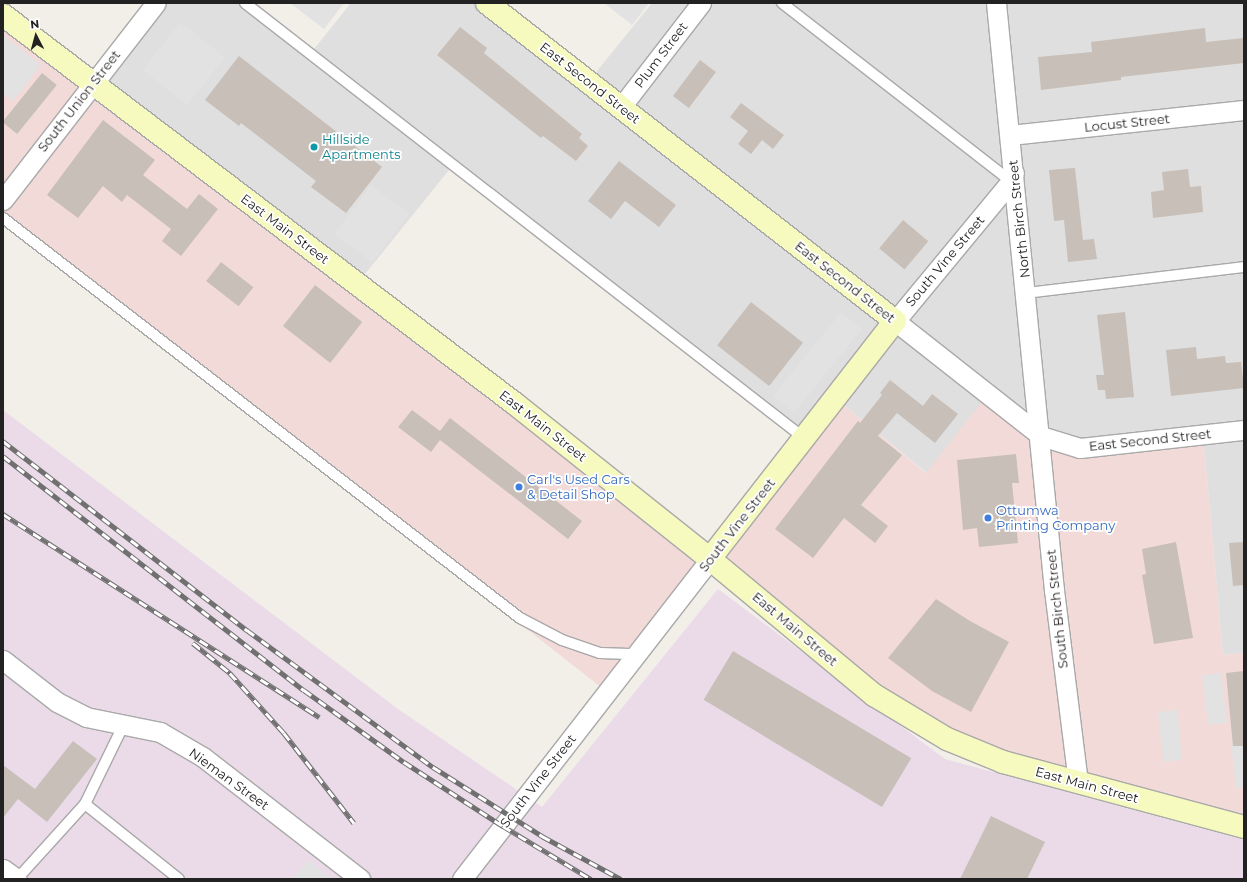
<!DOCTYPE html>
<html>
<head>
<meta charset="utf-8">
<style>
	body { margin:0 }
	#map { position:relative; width:1247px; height:882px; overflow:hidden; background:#f2efe9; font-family:Montserrat,sans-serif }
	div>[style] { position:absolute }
	.residential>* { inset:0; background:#e0dfdf }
	.commercial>* { inset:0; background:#f2dad9 }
	.industrial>* { inset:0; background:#ebdbe8 }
	.parking>* { inset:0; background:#e2e2e2; transform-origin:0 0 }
	.building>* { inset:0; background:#c7bfb8; transform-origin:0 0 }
	.roads { filter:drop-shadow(1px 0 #a9a9a9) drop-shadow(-1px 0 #a9a9a9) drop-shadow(0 1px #a9a9a9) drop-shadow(0 -1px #a9a9a9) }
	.lane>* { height:10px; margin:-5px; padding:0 5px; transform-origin:5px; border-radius:5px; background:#fff }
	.street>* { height:19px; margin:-9.5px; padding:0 9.5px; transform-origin:9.5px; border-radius:9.5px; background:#fff }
	.secondary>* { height:22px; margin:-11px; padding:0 11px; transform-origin:11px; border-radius:11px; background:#f7fabf }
	.rail>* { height:4.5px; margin-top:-2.25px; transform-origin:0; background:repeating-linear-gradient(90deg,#fff 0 9px,#707070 0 18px); box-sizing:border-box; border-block:1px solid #707070 }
	.dots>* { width:11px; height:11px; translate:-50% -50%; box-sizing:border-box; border:2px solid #fff; border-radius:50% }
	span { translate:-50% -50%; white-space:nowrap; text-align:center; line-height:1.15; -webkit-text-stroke:3.5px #fff; paint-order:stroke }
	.street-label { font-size:13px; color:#222 }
	.culture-label { font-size:13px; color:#0d838f }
	.left { translate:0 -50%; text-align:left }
	.shop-label { font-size:13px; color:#366cbe }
	.frame { position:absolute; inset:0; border:4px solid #222; pointer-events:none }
	.north { position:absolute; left:16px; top:16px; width:40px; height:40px; -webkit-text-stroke:3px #fff; paint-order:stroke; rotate:354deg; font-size:11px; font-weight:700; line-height:16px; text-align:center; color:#222 }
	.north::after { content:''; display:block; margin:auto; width:14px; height:18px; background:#222; clip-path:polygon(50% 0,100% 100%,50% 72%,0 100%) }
</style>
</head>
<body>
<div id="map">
	<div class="residential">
		<div style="clip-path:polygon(156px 3px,245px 3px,310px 54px,351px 3px,487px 3px,589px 81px,652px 3px,1244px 3px,1244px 653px,1223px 655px,1203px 435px,1080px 448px,989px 394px,927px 473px,835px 398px,804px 438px,453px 165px,357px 284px,93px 84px)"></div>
	</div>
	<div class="commercial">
		<div style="clip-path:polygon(3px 15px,710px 559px,835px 398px,926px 473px,988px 394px,1080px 448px,1203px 435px,1223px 655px,1244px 653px,1244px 827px,947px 739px,710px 559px,607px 692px,9px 222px,3px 229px)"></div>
	</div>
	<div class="industrial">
		<div style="clip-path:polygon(3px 410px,398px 709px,542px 807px,718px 589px,945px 759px,1244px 840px,1244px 879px,3px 879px)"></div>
	</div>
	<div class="parking">
		<div style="clip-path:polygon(290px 3px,344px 3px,324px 29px)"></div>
		<div style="clip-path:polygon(604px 3px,649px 3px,632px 25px)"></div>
		<div style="left:180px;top:22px;width:57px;height:61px;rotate:38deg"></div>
		<div style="clip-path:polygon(3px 35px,41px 65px,13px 101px,3px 93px)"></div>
		<div style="left:371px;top:185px;width:48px;height:61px;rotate:37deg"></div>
		<div style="left:841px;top:312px;width:27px;height:108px;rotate:39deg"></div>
		<div style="left:1221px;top:673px;width:50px;height:19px;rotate:83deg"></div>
		<div style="left:1177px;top:710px;width:50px;height:19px;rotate:84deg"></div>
		<div style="clip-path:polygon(1244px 743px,1244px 788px,1236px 788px,1231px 744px)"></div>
		<div style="clip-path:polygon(308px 860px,333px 879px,293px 879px)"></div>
	</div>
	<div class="building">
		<div style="clip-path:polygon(460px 27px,487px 48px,484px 53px,582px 134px,579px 138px,588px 146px,576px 161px,543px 136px,541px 138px,437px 55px)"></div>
		<div style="clip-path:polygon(1205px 28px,1206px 42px,1244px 38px,1244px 63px,1121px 77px,1121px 80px,1041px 90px,1038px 57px,1092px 52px,1091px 42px)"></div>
		<div style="clip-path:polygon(239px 56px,382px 167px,346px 213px,311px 187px,316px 181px,241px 123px,239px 126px,205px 100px)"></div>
		<div style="left:700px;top:60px;width:20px;height:45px;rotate:37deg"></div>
		<div style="left:42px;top:73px;width:19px;height:63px;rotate:39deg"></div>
		<div style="clip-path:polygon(741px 103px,784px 135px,773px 149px,762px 140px,751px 154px,738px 144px,748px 131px,730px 117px)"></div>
		<div style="clip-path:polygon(103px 120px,155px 160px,143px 175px,187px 209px,199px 194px,218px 209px,181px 256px,162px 241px,171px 229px,127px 195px,122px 202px,103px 186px,78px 218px,47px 195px)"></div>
		<div style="clip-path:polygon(619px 161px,676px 205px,659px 227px,625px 201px,611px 219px,588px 201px)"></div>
		<div style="clip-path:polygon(1075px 168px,1083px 240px,1094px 239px,1097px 259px,1068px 262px,1064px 220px,1054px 221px,1049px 170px)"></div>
		<div style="clip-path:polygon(1188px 169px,1190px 187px,1201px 186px,1203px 212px,1153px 218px,1151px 192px,1164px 190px,1162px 172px)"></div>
		<div style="left:903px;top:220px;width:33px;height:37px;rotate:40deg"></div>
		<div style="left:221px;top:262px;width:41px;height:24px;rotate:38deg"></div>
		<div style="left:315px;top:285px;width:60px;height:52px;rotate:38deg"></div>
		<div style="left:751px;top:302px;width:66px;height:55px;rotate:38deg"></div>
		<div style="clip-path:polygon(1125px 312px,1134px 397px,1106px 399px,1105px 390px,1098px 390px,1096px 375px,1104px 375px,1097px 315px)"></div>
		<div style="clip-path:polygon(1196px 347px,1197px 359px,1225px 356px,1226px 363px,1241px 362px,1244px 388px,1171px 396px,1166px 350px)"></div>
		<div style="clip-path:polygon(890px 380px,923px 406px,932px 394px,958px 414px,935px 443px,897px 413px,878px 436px,902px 455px,861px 505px,888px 526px,875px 543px,844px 518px,813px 558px,775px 529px,858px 421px,860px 423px,882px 395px,880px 393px)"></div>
		<div style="clip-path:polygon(412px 410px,440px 431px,450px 418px,582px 521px,568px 539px,440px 440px,431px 452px,398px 427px)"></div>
		<div style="clip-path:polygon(1016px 454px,1019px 483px,1012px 483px,1018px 543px,979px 547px,977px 528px,963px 530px,957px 460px)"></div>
		<div style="clip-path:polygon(1176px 542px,1193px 638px,1154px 644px,1142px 575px,1146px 574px,1142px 549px)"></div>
		<div style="clip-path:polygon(1244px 542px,1244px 585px,1233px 586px,1229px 543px)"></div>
		<div style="clip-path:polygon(936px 599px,970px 621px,1009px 642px,971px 712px,932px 691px,888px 658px)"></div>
		<div style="left:733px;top:651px;width:208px;height:57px;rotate:31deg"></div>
		<div style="clip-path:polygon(1244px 671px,1244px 746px,1233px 746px,1226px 673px)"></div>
		<div style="clip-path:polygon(73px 741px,97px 759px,47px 822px,18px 799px,3px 818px,3px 765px,35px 789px)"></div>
		<div style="clip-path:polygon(991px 816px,1045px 842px,1027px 879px,960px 879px)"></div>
	</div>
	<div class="roads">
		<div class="lane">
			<div style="left:245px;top:3px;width:708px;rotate:37.89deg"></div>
			<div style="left:782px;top:3px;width:290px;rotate:37.9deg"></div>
			<div style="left:3px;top:218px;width:654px;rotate:37.73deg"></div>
			<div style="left:520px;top:618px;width:47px;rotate:27.6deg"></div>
			<div style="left:562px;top:640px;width:40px;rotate:18.9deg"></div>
			<div style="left:600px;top:653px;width:37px;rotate:2deg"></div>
			<div style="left:1026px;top:293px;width:220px;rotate:-6.8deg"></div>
			<div style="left:85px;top:804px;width:120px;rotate:38.6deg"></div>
			<div style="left:17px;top:879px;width:101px;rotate:-47.8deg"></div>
			<div style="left:85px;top:804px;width:87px;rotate:-64deg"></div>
		</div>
		<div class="street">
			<div style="left:996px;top:3px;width:590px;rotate:84.36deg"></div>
			<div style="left:1054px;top:590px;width:194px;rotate:82.9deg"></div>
			<div style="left:621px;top:107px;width:131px;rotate:-52.4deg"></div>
			<div style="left:1010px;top:135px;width:235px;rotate:-6.1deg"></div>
			<div style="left:1014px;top:173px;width:9px;rotate:111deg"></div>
			<div style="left:1011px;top:181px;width:182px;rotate:129.6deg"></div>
			<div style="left:895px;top:321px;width:186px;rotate:38.2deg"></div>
			<div style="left:1041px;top:436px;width:41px;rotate:17.1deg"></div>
			<div style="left:1080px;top:448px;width:165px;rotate:-6.3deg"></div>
			<div style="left:3px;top:200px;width:249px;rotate:-52.2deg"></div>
			<div style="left:3px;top:660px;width:68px;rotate:37.9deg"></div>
			<div style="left:57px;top:702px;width:33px;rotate:27deg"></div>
			<div style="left:86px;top:717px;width:76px;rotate:11.5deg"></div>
			<div style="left:160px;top:732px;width:50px;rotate:30.2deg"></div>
			<div style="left:203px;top:757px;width:199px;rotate:37.8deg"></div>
			<div style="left:3px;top:869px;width:17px;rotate:36deg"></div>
			<div style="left:462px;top:879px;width:405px;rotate:-52.2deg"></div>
		</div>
		<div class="secondary">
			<div style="left:487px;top:3px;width:517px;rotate:37.93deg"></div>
			<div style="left:895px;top:321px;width:301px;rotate:127.9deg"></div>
			<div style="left:3px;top:15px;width:642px;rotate:37.21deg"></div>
			<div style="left:514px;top:403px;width:251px;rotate:38.5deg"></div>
			<div style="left:710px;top:559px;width:213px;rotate:39.7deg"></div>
			<div style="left:874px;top:695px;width:85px;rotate:31.1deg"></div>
			<div style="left:947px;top:739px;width:61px;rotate:22.3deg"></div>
			<div style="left:1003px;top:762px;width:250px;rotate:15.1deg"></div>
		</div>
	</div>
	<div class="rail">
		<div style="left:3px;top:441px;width:309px;rotate:37.8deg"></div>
		<div style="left:247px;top:630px;width:231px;rotate:36.4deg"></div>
		<div style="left:433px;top:767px;width:129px;rotate:32.3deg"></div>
		<div style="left:542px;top:836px;width:90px;rotate:28.6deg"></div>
		<div style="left:3px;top:456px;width:381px;rotate:37.9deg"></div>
		<div style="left:304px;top:690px;width:123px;rotate:35.8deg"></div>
		<div style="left:404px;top:762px;width:118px;rotate:32.9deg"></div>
		<div style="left:503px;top:826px;width:103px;rotate:31.1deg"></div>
		<div style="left:3px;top:514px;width:376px;rotate:32.7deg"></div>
		<div style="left:193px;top:643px;width:48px;rotate:39deg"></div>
		<div style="left:230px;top:673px;width:81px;rotate:48deg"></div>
		<div style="left:284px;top:733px;width:114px;rotate:52.1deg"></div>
	</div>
	<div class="dots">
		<div style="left:314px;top:147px;background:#0f9aa8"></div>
		<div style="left:519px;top:487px;background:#3f7fe0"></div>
		<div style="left:988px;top:518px;background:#3f7fe0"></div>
	</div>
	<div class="street-label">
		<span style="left:661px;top:55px;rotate:-53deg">Plum Street</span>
		<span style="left:590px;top:83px;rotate:38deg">East Second Street</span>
		<span style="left:79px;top:101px;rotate:-52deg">South Union Street</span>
		<span style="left:1127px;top:123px;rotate:-6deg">Locust Street</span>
		<span style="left:1019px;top:219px;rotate:-96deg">North Birch Street</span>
		<span style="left:285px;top:229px;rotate:37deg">East Main Street</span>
		<span style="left:945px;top:261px;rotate:-50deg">South Vine Street</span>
		<span style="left:845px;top:282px;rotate:38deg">East Second Street</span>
		<span style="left:543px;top:426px;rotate:38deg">East Main Street</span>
		<span style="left:1150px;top:440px;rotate:-6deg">East Second Street</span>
		<span style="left:737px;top:525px;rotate:-52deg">South Vine Street</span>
		<span style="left:1057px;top:609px;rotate:-96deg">South Birch Street</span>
		<span style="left:795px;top:629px;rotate:40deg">East Main Street</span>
		<span style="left:229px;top:779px;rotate:36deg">Nieman Street</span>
		<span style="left:538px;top:781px;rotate:-52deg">South Vine Street</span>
		<span style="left:1087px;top:785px;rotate:15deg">East Main Street</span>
	</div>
	<div class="culture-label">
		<span class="left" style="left:322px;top:147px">Hillside<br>Apartments</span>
	</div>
	<div class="shop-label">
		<span class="left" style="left:527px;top:487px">Carl's Used Cars<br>&amp; Detail Shop</span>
		<span class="left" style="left:996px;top:518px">Ottumwa<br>Printing Company</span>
	</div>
	<div class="frame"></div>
	<div class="north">N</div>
</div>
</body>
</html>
